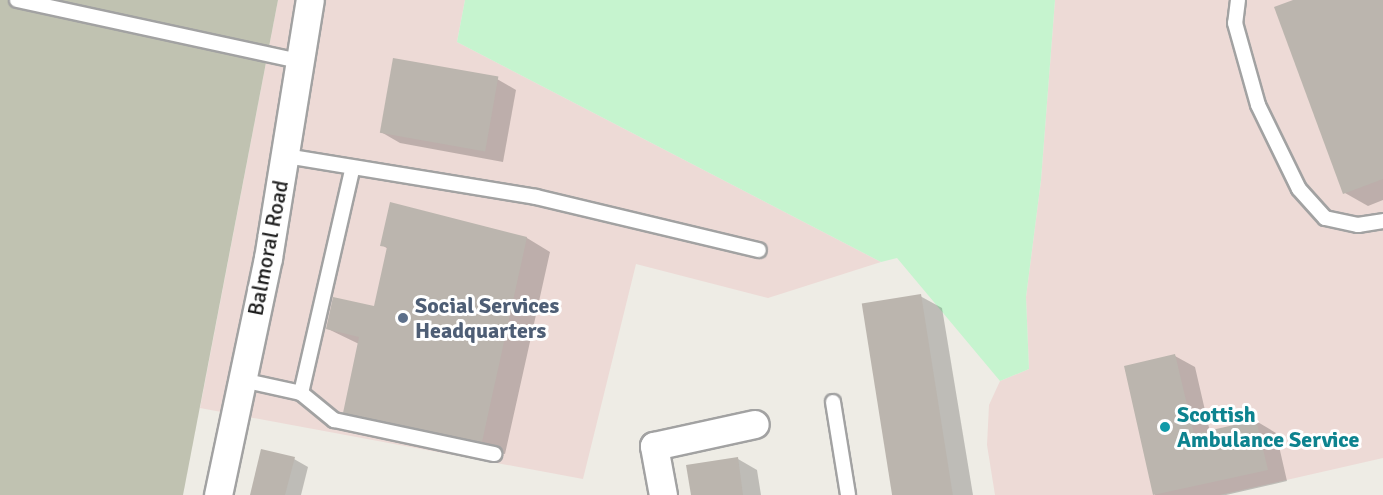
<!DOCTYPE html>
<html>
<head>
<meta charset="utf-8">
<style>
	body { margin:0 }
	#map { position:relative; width:1383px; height:495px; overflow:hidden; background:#eeece5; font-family:Signika,sans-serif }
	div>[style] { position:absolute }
	.commercial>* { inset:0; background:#eddad6 }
	.construction>* { inset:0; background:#c0c2b1 }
	.park>* { inset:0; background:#c6f4cf }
	.shadow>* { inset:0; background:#0003 }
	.building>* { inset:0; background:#bbb5ae; transform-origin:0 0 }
	.roads { filter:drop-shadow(2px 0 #a2a2a2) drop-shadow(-2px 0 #a2a2a2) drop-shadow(0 2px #a2a2a2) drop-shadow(0 -2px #a2a2a2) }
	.service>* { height:14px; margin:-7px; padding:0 7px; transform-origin:7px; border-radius:7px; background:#fff }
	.minor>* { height:27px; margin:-13.5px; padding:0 13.5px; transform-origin:13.5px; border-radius:13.5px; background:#fff }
	.dots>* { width:16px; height:16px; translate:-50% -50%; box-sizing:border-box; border:3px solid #fff; border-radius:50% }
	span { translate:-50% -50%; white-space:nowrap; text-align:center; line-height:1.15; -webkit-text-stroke:6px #fff; paint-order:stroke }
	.street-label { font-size:22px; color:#1e1e1e }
	.service-label { font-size:22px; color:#4e5e75; font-weight:700 }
	.left { translate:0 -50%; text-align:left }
	.culture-label { font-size:22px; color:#0d838f; font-weight:700 }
</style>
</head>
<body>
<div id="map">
	<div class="commercial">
		<div style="clip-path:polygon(278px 0,465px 0,457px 42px,881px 262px,768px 298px,636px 264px,583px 479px,200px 408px)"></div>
		<div style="clip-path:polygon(1055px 0,1383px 0,1383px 458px,1220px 495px,995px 495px,987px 445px,989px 405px,1000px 381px,1029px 369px,1026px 297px,1041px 180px)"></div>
	</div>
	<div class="construction">
		<div style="clip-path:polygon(0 0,278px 0,183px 495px,0 495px)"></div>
	</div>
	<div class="park">
		<div style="clip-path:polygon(465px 0,1055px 0,1041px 180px,1026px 297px,1029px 369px,1000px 381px,897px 258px,881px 262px,457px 42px)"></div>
	</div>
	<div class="shadow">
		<div style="clip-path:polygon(1297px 0,1383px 0,1383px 200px,1368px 206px,1345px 193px)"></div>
		<div style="clip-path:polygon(497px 79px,516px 90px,503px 162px,400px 143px,381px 132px)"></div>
		<div style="clip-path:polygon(391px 204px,527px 238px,550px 252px,505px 454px,367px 425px,344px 412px,359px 344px,328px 329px,375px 308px,388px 249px,382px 245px)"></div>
		<div style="clip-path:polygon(920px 296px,942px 308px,973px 495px,895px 495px)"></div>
		<div style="clip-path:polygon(1175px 356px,1195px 367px,1210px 432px,1256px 421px,1276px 433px,1287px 481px,1226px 495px,1155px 495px,1125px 368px)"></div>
		<div style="clip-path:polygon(294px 459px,308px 467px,301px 495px,251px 495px)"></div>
		<div style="clip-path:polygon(738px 459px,757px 470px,761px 495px,692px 495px)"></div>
	</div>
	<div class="building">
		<div style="clip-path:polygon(1293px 0,1383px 0,1383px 179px,1343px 194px,1274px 7px)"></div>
		<div style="left:393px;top:58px;width:107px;height:76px;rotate:10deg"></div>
		<div style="clip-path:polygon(390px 202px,527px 237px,482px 442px,343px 413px,359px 337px,326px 329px,333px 297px,374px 306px,387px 247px,380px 246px)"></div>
		<div style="left:921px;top:294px;width:204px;height:60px;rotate:81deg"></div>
		<div style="clip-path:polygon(1175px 354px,1194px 434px,1256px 420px,1268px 470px,1153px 495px,1124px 366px)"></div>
		<div style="clip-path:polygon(261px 449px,295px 457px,285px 495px,250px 495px)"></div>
		<div style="clip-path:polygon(738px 457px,743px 495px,691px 495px,686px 465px)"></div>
	</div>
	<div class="roads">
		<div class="service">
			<div style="left:17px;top:0;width:289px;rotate:12.2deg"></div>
			<div style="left:1238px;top:0;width:23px;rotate:97deg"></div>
			<div style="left:1235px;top:23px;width:85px;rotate:74.3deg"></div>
			<div style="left:1258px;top:105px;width:93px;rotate:64deg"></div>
			<div style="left:1299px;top:189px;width:39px;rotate:48deg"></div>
			<div style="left:1325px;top:218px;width:34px;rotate:12deg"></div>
			<div style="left:1358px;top:225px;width:25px;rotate:-9deg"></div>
			<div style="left:286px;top:156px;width:253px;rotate:9.3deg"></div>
			<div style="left:536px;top:197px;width:229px;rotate:13.4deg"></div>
			<div style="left:242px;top:380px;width:60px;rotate:12.4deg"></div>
			<div style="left:301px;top:393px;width:43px;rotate:39.3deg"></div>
			<div style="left:334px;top:420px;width:164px;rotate:12deg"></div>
			<div style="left:301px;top:393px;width:229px;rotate:-77.1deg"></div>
			<div style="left:833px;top:402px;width:94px;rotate:80.8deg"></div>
		</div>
		<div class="minor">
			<div style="left:218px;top:495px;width:242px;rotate:-78.1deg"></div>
			<div style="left:268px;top:258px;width:261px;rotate:-80.8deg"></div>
			<div style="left:663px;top:495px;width:50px;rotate:-100.4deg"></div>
			<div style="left:654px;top:446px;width:103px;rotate:-12.3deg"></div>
		</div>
	</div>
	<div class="dots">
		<div style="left:403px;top:318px;background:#5c6f8a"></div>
		<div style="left:1165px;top:427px;background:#0f9aa8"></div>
	</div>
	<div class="street-label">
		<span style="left:268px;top:248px;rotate:-79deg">Balmoral Road</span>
	</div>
	<div class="service-label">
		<span class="left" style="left:415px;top:318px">Social Services<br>Headquarters</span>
	</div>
	<div class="culture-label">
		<span class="left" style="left:1177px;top:427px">Scottish<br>Ambulance Service</span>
	</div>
</div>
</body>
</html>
